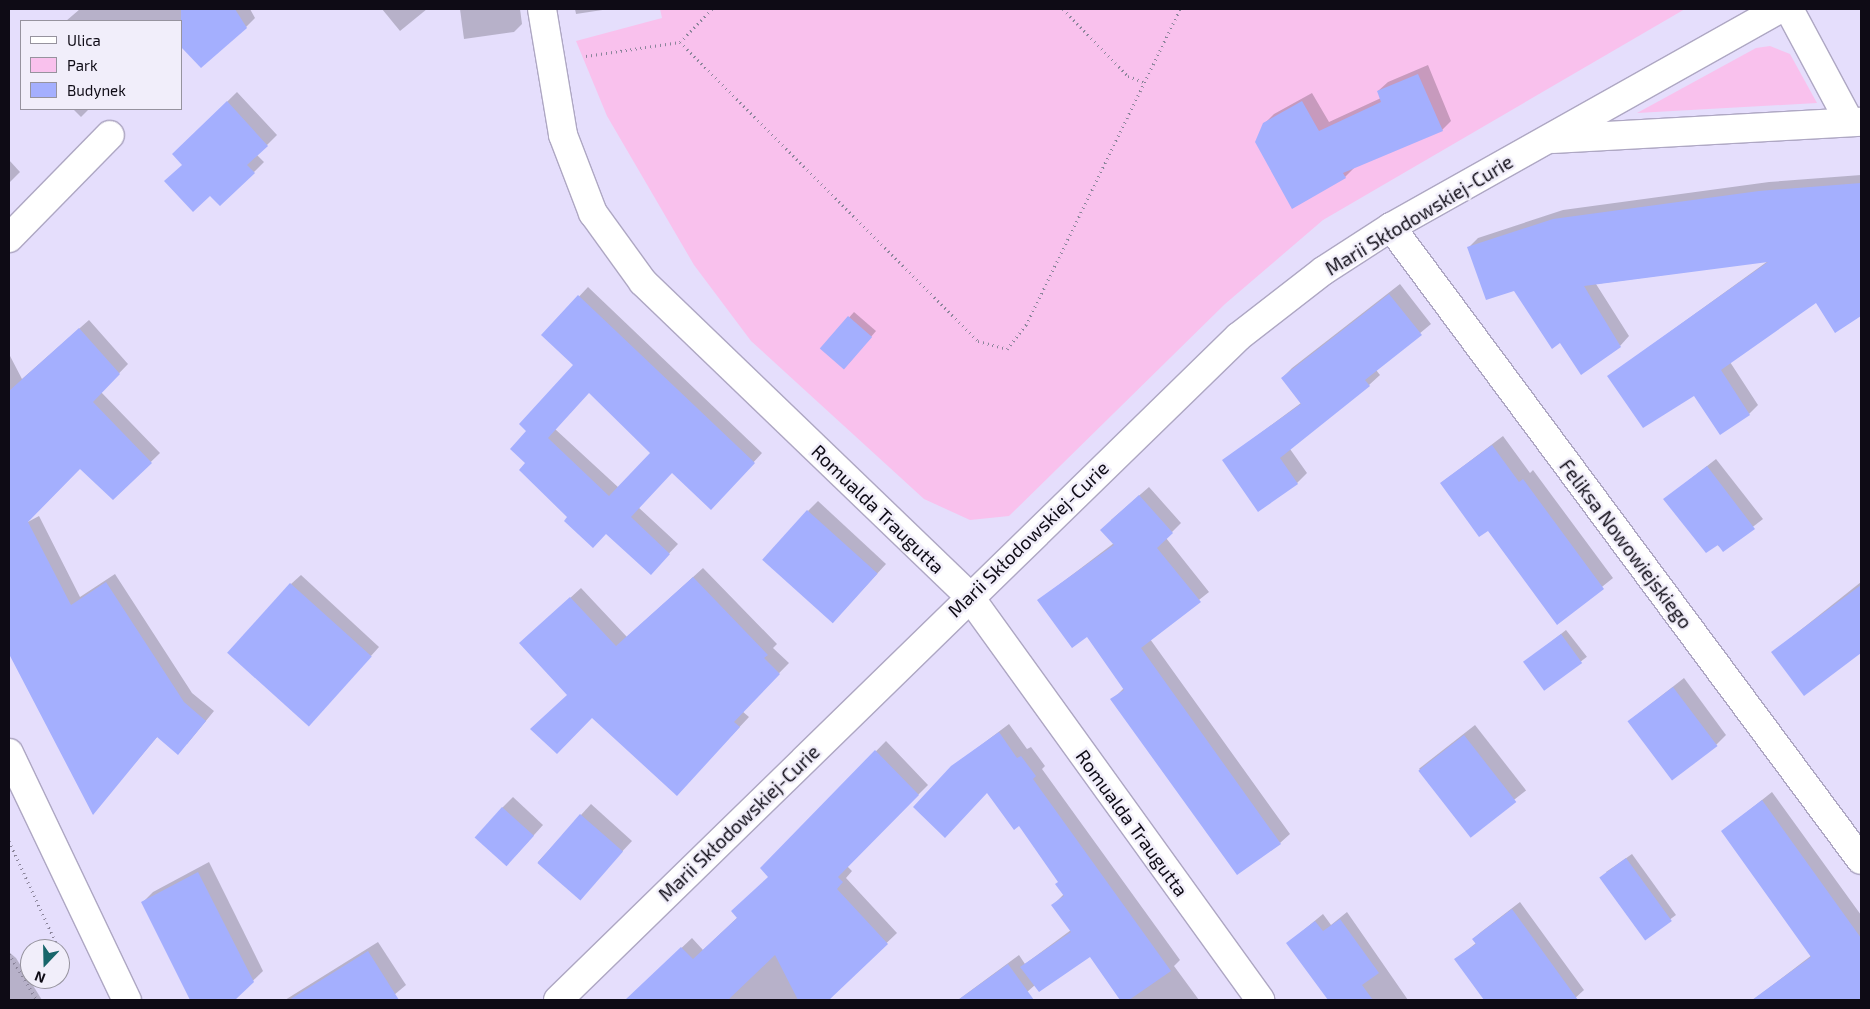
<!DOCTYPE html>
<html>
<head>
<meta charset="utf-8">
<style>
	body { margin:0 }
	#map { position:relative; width:1870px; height:1009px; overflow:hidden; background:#e5defc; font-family:"Exo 2",sans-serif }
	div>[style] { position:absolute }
	.green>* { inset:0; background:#f9c1ed }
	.shadow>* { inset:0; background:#0003; transform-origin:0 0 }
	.building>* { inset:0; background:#a4affe; transform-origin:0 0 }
	.path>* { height:3px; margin-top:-1.5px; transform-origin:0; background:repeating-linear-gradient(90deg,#8b859b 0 1px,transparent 0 5px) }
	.roads { filter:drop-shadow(1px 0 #aea7c3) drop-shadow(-1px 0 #aea7c3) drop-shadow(0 1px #aea7c3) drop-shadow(0 -1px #aea7c3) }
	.street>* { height:28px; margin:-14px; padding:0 14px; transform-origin:14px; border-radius:14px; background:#fff }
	span { translate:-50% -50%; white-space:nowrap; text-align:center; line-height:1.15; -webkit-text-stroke:5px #f1eefa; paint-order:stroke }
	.street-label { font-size:19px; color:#0e0b15 }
	.frame { position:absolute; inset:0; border:10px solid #0e0b15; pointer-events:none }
	.legend { position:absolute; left:20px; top:20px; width:162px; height:90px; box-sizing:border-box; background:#f1eefa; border:1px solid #96939e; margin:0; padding:6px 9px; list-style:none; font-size:15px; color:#0e0b15 }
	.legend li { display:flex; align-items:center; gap:10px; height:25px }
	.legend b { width:25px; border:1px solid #96939e }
	.north { position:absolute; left:20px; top:939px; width:50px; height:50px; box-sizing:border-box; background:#f1eefa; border:1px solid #96939e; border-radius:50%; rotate:201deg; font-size:14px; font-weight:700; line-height:20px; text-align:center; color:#0e0b15 }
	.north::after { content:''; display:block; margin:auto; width:18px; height:22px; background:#18666b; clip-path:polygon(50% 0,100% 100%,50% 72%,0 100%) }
</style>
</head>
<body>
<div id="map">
	<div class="green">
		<div style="clip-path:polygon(660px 9px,1685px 9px,1323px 220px,1225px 304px,1009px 516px,970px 520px,924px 499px,751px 341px,694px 265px,607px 116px,576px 41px,662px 18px)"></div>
		<div style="clip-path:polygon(1770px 46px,1790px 54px,1817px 103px,1637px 113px,1756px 48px)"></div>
	</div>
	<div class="shadow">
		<div style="clip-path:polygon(80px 9px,250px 9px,255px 18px,246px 27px,181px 21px,66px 21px)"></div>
		<div style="clip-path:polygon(382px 9px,427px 9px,400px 31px)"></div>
		<div style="clip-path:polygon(460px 9px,520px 9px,522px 24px,514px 32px,464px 39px)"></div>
		<div style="clip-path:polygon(575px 9px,609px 9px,576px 14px)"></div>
		<div style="clip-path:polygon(1428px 65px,1451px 121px,1442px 130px,1355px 167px,1345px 177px,1264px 124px,1274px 114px,1312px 93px,1329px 122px,1381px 98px,1378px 91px,1388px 82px)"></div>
		<div style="clip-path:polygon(237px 92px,277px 135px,257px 155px,264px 162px,254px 172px,183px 164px,174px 154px)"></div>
		<div style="clip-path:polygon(73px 109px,89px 109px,81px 117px)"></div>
		<div style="clip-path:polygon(9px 160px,20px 172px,9px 183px)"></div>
		<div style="clip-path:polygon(1861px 175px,1861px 315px,1836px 331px,1816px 302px,1730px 362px,1758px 405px,1749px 414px,1694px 394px,1609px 376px,1768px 261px,1596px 284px,1629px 336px,1620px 346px,1561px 342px,1514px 289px,1469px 247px,1478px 238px,1563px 210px,1769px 182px)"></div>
		<div style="clip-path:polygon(1400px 284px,1431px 324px,1376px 370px,1380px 375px,1369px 385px,1290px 449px,1307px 473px,1297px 483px,1223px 461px,1301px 403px,1282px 378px,1292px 368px)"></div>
		<div style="clip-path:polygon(evenodd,588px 287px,762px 453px,719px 500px,672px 472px,638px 507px,678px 544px,659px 564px,607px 533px,569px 517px,526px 463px,528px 431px,575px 365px,543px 335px,588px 287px,589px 392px,652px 453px,619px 488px,555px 429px,589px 392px)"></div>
		<div style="clip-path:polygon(854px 312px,876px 331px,849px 363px,822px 348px)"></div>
		<div style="clip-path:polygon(89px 320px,128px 364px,101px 392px,160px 453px,113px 499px,81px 467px,37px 512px,9px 482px,9px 354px,22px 379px)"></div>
		<div style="clip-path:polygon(1503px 436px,1530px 473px,1533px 470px,1613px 578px,1557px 623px,1488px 529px,1441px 483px)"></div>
		<div style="clip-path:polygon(1716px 459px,1763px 519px,1723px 550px,1665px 499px)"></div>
		<div style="clip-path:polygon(1149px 487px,1181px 523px,1166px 538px,1209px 592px,1150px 639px,1290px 834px,1280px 843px,1112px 700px,1124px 688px,1088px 635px,1039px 600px,1114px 543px,1111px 520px)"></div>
		<div style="clip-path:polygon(818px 501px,886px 564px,843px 611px,808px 511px)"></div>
		<div style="clip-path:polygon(39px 516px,80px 597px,115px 574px,192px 693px,214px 711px,187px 744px,158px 736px,93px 812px,9px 650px,9px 532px)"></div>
		<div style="clip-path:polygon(703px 568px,777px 644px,773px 648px,789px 663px,742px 711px,749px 717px,686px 784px,568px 694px,531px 634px,581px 588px,627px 637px)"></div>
		<div style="clip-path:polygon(301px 575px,379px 647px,318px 715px,291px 584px)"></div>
		<div style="clip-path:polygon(1861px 582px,1861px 651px,1804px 694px,1773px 652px)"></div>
		<div style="left:1566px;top:630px;width:34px;height:52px;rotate:52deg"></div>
		<div style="clip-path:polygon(1684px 678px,1726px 735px,1716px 745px,1629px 721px)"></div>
		<div style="clip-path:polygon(1009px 724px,1027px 749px,1031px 747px,1045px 766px,1042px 769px,1180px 960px,1174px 966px,1199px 1000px,1122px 1000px,1090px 956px,1035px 985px,1018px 1000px,958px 1000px,1019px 955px,1025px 964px,1071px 930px,1053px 905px,1064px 894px,1060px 881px,1020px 824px,988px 792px,952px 767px)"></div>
		<div style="left:1475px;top:725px;width:83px;height:71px;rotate:52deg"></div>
		<div style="clip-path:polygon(886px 741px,928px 785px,847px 866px,852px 871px,846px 878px,897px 933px,827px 1000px,820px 1000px,812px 983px,807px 1000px,641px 1000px,634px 993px,692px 938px,703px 950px,738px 917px,770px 876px,762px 868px)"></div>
		<div style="clip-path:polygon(1772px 792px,1861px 915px,1861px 1000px,1753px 1000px,1812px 955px,1723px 831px)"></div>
		<div style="clip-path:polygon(513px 797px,543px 825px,516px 855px,502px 808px)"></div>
		<div style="clip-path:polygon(591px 804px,632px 841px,588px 888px,538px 862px)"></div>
		<div style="clip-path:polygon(1632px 854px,1676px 915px,1645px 938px,1606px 872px)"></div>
		<div style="clip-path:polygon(209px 862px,263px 971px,233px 1000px,191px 1000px,143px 902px,153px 892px)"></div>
		<div style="clip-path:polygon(1520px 902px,1584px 990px,1573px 1000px,1486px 1000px,1456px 959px,1476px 943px,1473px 939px,1481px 932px)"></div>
		<div style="clip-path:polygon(1347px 912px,1408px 1000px,1330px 1000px,1288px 943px,1323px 914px,1331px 925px)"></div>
		<div style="clip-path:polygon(378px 942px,406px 985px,388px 1000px,285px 1000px)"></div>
		<div style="clip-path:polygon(9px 952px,16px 958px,42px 1000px,9px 1000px)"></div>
	</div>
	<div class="building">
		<div style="clip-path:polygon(181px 9px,235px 9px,247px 28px,201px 68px,181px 47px)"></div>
		<div style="clip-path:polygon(1418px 74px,1443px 131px,1343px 173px,1346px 178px,1292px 209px,1255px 142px,1263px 123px,1302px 101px,1319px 131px,1381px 102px,1377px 91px)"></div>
		<div style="clip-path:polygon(227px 101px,268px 146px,247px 165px,255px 173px,220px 206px,210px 196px,193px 212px,164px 181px,182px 165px,172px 154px)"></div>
		<div style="clip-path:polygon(1861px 183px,1861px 316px,1835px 333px,1816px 303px,1721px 370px,1750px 415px,1720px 435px,1694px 396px,1643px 428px,1607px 376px,1768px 262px,1584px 286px,1621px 347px,1581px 375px,1560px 343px,1552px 349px,1514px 291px,1486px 300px,1467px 247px,1553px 219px,1759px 191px)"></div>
		<div style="clip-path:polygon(1389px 294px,1422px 335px,1365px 380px,1370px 386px,1280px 458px,1298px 484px,1258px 512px,1222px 460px,1301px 404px,1281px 378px)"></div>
		<div style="clip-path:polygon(evenodd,578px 295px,755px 463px,711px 510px,672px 473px,631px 517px,670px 554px,651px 575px,606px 534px,593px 548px,564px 521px,567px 517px,519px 470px,525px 463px,510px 449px,526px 431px,519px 424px,573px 365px,541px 335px,578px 295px,589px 393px,650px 453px,609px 496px,548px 438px,589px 393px)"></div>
		<div style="left:848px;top:316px;width:32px;height:43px;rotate:41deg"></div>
		<div style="clip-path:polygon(79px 328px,120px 374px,93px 402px,152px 463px,113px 500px,80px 469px,28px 522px,71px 605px,106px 582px,184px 702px,206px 721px,178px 755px,157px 737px,93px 815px,9px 654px,9px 391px)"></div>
		<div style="clip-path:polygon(1492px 445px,1519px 482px,1523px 479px,1604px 589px,1557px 625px,1488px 531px,1479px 537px,1440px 483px)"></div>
		<div style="clip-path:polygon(1707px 466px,1755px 529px,1723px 552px,1718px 545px,1706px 553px,1663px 499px)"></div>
		<div style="clip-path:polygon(1139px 495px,1173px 533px,1157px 548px,1201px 602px,1141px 648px,1281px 844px,1237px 875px,1110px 699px,1124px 690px,1087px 637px,1072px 648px,1037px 600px,1114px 545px,1100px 530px)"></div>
		<div style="left:807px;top:510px;width:95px;height:67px;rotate:42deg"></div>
		<div style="clip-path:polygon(693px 577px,768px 655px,764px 658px,780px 674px,734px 722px,740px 727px,677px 796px,592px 718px,557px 754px,530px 729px,567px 695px,519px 643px,570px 597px,616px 646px)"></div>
		<div style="left:290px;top:583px;width:110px;height:94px;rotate:42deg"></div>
		<div style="clip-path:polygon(1861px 585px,1861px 653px,1804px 696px,1771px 652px)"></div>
		<div style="left:1561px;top:634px;width:36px;height:47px;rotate:54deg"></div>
		<div style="left:1673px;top:687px;width:74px;height:57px;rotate:53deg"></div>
		<div style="clip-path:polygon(999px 732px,1017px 758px,1021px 756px,1036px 776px,1033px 779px,1171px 971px,1129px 1000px,1120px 1000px,1090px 957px,1039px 992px,1020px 967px,1071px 932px,1051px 905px,1064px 896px,1055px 884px,1058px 882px,1019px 826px,1014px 830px,987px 793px,945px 838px,913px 807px,951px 766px)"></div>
		<div style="left:1464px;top:735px;width:85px;height:58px;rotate:52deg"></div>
		<div style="clip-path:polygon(875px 750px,919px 795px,838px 877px,843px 882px,837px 889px,888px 944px,829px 1000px,798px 1000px,775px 955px,728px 1000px,625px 1000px,681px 947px,693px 959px,737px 918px,731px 911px,768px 877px,760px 868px)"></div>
		<div style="clip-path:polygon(1762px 800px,1861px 938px,1861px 1000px,1752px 1000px,1811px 957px,1721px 831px)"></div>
		<div style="left:502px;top:807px;width:43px;height:41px;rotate:42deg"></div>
		<div style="left:580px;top:814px;width:57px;height:65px;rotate:41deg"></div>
		<div style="left:1626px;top:858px;width:78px;height:33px;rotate:54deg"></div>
		<div style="clip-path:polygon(198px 872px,254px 982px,235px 1000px,190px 1000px,141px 902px)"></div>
		<div style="clip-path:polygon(1512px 909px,1578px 1000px,1484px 1000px,1454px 959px,1476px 944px,1472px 939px)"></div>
		<div style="clip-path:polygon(1340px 919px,1379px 973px,1362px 985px,1373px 1000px,1328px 1000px,1286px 943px,1315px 921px,1323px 931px)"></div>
		<div style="clip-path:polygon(368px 951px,399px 1000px,289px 1000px)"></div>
		<div style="clip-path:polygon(1008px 964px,1034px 1000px,958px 1000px)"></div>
	</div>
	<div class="path">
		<div style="left:1063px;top:9px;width:93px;rotate:45.9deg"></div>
		<div style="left:1128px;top:76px;width:17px;rotate:21deg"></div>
		<div style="left:680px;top:42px;width:422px;rotate:45.1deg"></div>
		<div style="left:978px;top:341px;width:30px;rotate:15deg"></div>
		<div style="left:1007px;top:349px;width:31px;rotate:-52deg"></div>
		<div style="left:1026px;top:325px;width:352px;rotate:-64deg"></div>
		<div style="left:586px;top:56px;width:95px;rotate:-8.5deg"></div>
		<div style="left:680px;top:42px;width:46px;rotate:-45.9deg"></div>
		<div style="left:9px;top:841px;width:119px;rotate:65.2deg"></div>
		<div style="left:9px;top:954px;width:54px;rotate:58.7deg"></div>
	</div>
	<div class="roads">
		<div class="street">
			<div style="left:542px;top:9px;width:128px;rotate:80.5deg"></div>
			<div style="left:563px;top:135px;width:84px;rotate:69deg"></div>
			<div style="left:593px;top:213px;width:85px;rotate:54.1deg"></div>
			<div style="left:643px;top:282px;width:453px;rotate:43.9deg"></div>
			<div style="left:969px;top:596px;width:498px;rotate:54.2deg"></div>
			<div style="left:1789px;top:9px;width:127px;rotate:61.8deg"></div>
			<div style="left:1553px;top:139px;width:308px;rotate:-3.2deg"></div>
			<div style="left:1391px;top:227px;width:788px;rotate:53.41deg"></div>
			<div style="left:9px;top:238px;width:144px;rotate:-45.6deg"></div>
			<div style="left:9px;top:753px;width:274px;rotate:64.5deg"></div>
			<div style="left:558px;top:1000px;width:950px;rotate:-44.27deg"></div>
			<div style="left:1238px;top:337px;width:108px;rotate:-37.8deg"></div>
			<div style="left:1323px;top:271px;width:81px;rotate:-32.9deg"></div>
			<div style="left:1391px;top:227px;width:445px;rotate:-29.3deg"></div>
		</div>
	</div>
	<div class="street-label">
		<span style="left:1419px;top:215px;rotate:-31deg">Marii Skłodowskiej-Curie</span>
		<span style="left:878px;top:509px;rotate:44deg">Romualda Traugutta</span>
		<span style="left:1028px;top:539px;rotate:-44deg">Marii Skłodowskiej-Curie</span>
		<span style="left:1626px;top:544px;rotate:53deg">Feliksa Nowowiejskiego</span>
		<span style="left:739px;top:823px;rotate:-44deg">Marii Skłodowskiej-Curie</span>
		<span style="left:1132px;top:823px;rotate:54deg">Romualda Traugutta</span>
	</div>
	<div class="frame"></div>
	<ul class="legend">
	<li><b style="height:6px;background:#fff"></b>Ulica</li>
	<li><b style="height:14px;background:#f9c1ed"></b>Park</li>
	<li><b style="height:14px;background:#a4affe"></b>Budynek</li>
	</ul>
	<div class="north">N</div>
</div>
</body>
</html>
